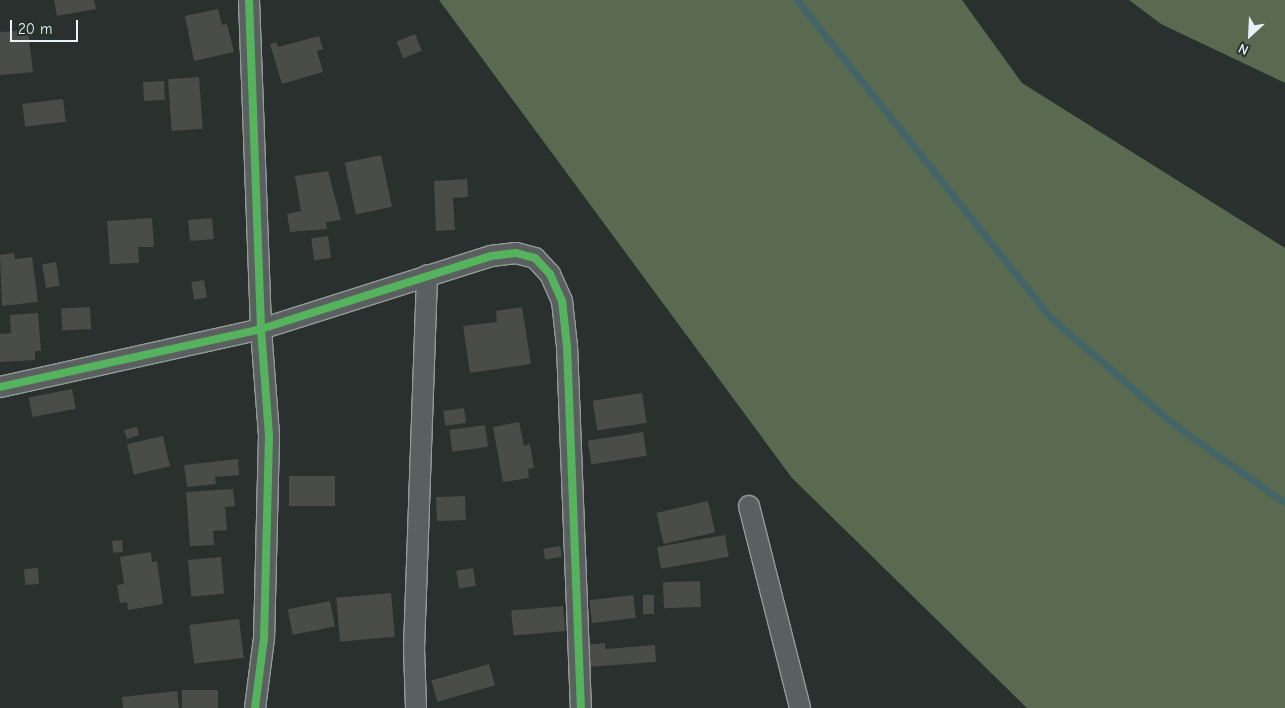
<!DOCTYPE html>
<html>
<head>
<meta charset="utf-8">
<style>
	body { margin:0 }
	#map { position:relative; width:1285px; height:708px; overflow:hidden; background:#29302d; font-family:"Comic Neue",sans-serif }
	div>[style] { position:absolute }
	.green>* { inset:0; background:#596a50 }
	.stream>* { height:7px; margin:-3.5px; padding:0 3.5px; transform-origin:3.5px; border-radius:3.5px; background:#446567 }
	.building>* { inset:0; background:#4a4c47; transform-origin:0 0 }
	.roads { filter:drop-shadow(1px 0 #959a9a) drop-shadow(-1px 0 #959a9a) drop-shadow(0 1px #959a9a) drop-shadow(0 -1px #959a9a) }
	.street>* { height:20px; margin:-10px; padding:0 10px; transform-origin:10px; border-radius:10px; background:#5a6060 }
	.cycleway>* { height:8px; margin:-4px; padding:0 4px; transform-origin:4px; border-radius:4px; background:#56b35d }
	span { translate:-50% -50%; white-space:nowrap; text-align:center; line-height:1.15; -webkit-text-stroke:5px #26332d; paint-order:stroke }
	.north { position:absolute; left:1225px; top:10px; width:50px; height:50px; -webkit-text-stroke:4px #26332d; paint-order:stroke; rotate:205deg; font-size:14px; font-weight:700; line-height:20px; text-align:center; color:#e8f1f8 }
	.north::after { content:''; display:block; margin:auto; width:18px; height:22px; background:#e8f1f8; clip-path:polygon(50% 0,100% 100%,50% 72%,0 100%) }
	.scale { position:absolute; left:10px; top:20px; width:68px; height:22px; box-sizing:border-box; border:2px solid #e8f1f8; border-top:0; padding-left:6px; font-size:15px; line-height:18px; white-space:nowrap; color:#e8f1f8; -webkit-text-stroke:4px #26332d; paint-order:stroke }
</style>
</head>
<body>
<div id="map">
	<div class="green">
		<div style="clip-path:polygon(439px 0,962px 0,1022px 83px,1285px 248px,1285px 708px,1027px 708px,792px 478px)"></div>
		<div style="clip-path:polygon(1129px 0,1285px 0,1285px 83px,1161px 24px)"></div>
	</div>
	<div class="stream">
		<div style="left:797px;top:0;width:407px;rotate:51.4deg"></div>
		<div style="left:1051px;top:318px;width:165px;rotate:40.8deg"></div>
		<div style="left:1176px;top:426px;width:133px;rotate:35.2deg"></div>
	</div>
	<div class="building">
		<div style="clip-path:polygon(54px 0,94px 0,96px 9px,57px 16px)"></div>
		<div style="clip-path:polygon(218px 9px,222px 25px,227px 24px,234px 52px,194px 61px,185px 16px)"></div>
		<div style="clip-path:polygon(28px 30px,33px 72px,0 75px,0 32px)"></div>
		<div style="left:415px;top:34px;width:18px;height:20px;rotate:68deg"></div>
		<div style="clip-path:polygon(319px 36px,323px 49px,317px 51px,323px 72px,282px 84px,270px 44px,276px 42px,278px 47px)"></div>
		<div style="left:199px;top:77px;width:52px;height:31px;rotate:86deg"></div>
		<div style="left:164px;top:81px;width:19px;height:21px;rotate:87deg"></div>
		<div style="left:63px;top:99px;width:23px;height:41px;rotate:83deg"></div>
		<div style="left:381px;top:155px;width:53px;height:37px;rotate:78deg"></div>
		<div style="clip-path:polygon(328px 171px,341px 220px,326px 222px,327px 229px,290px 232px,287px 214px,301px 211px,295px 176px)"></div>
		<div style="clip-path:polygon(467px 179px,468px 197px,453px 198px,455px 230px,436px 231px,434px 181px)"></div>
		<div style="clip-path:polygon(152px 218px,154px 247px,138px 247px,139px 263px,110px 264px,107px 221px)"></div>
		<div style="left:212px;top:218px;width:21px;height:24px;rotate:85deg"></div>
		<div style="left:328px;top:236px;width:22px;height:17px;rotate:82deg"></div>
		<div style="clip-path:polygon(14px 253px,15px 259px,32px 257px,38px 302px,2px 306px,0 255px)"></div>
		<div style="left:56px;top:262px;width:24px;height:14px;rotate:81deg"></div>
		<div style="left:204px;top:280px;width:18px;height:13px;rotate:81deg"></div>
		<div style="left:90px;top:307px;width:22px;height:29px;rotate:87deg"></div>
		<div style="clip-path:polygon(522px 307px,531px 364px,470px 373px,463px 326px,497px 322px,496px 311px)"></div>
		<div style="clip-path:polygon(38px 313px,41px 351px,35px 351px,35px 360px,0 362px,0 334px,11px 333px,10px 315px)"></div>
		<div style="left:72px;top:389px;width:20px;height:44px;rotate:79deg"></div>
		<div style="left:642px;top:393px;width:30px;height:50px;rotate:81deg"></div>
		<div style="left:464px;top:408px;width:15px;height:21px;rotate:82deg"></div>
		<div style="clip-path:polygon(519px 422px,524px 446px,530px 444px,534px 468px,528px 469px,529px 478px,503px 482px,493px 427px)"></div>
		<div style="left:485px;top:425px;width:22px;height:36px;rotate:82deg"></div>
		<div style="clip-path:polygon(137px 427px,139px 435px,127px 439px,124px 430px)"></div>
		<div style="left:643px;top:432px;width:24px;height:56px;rotate:81deg"></div>
		<div style="left:163px;top:436px;width:31px;height:37px;rotate:77deg"></div>
		<div style="clip-path:polygon(238px 459px,239px 475px,215px 477px,216px 484px,187px 487px,184px 465px)"></div>
		<div style="left:289px;top:476px;width:46px;height:30px"></div>
		<div style="clip-path:polygon(233px 489px,235px 506px,225px 507px,227px 530px,213px 531px,214px 545px,190px 546px,186px 492px)"></div>
		<div style="left:465px;top:496px;width:24px;height:29px;rotate:88deg"></div>
		<div style="left:708px;top:501px;width:32px;height:53px;rotate:77deg"></div>
		<div style="left:725px;top:535px;width:22px;height:69px;rotate:80deg"></div>
		<div style="left:122px;top:540px;width:12px;height:10px;rotate:85deg"></div>
		<div style="left:560px;top:546px;width:11px;height:17px;rotate:80deg"></div>
		<div style="clip-path:polygon(151px 552px,152px 562px,157px 561px,163px 604px,128px 610px,127px 602px,120px 603px,117px 585px,124px 584px,120px 557px)"></div>
		<div style="left:221px;top:557px;width:37px;height:33px;rotate:85deg"></div>
		<div style="left:38px;top:568px;width:16px;height:14px;rotate:86deg"></div>
		<div style="left:473px;top:568px;width:18px;height:17px;rotate:81deg"></div>
		<div style="left:700px;top:581px;width:26px;height:37px;rotate:88deg"></div>
		<div style="left:391px;top:593px;width:44px;height:55px;rotate:85deg"></div>
		<div style="left:633px;top:595px;width:23px;height:44px;rotate:83deg"></div>
		<div style="left:654px;top:595px;width:19px;height:11px;rotate:90deg"></div>
		<div style="left:330px;top:601px;width:26px;height:43px;rotate:79deg"></div>
		<div style="left:563px;top:606px;width:25px;height:52px;rotate:85deg"></div>
		<div style="left:239px;top:619px;width:39px;height:50px;rotate:83deg"></div>
		<div style="clip-path:polygon(605px 643px,605px 649px,655px 645px,656px 662px,587px 667px,585px 645px)"></div>
		<div style="left:489px;top:664px;width:22px;height:60px;rotate:74deg"></div>
		<div style="left:182px;top:690px;width:36px;height:18px"></div>
		<div style="clip-path:polygon(177px 691px,179px 708px,123px 708px,122px 697px)"></div>
	</div>
	<div class="roads">
		<div class="street">
			<div style="left:249px;top:0;width:329px;rotate:87.9deg"></div>
			<div style="left:261px;top:329px;width:107px;rotate:85.7deg"></div>
			<div style="left:269px;top:436px;width:202px;rotate:91.4deg"></div>
			<div style="left:264px;top:638px;width:71px;rotate:97.3deg"></div>
			<div style="left:0;top:387px;width:267px;rotate:-12.5deg"></div>
			<div style="left:261px;top:329px;width:241px;rotate:-17.6deg"></div>
			<div style="left:491px;top:256px;width:25px;rotate:-7deg"></div>
			<div style="left:516px;top:253px;width:20px;rotate:15deg"></div>
			<div style="left:535px;top:258px;width:22px;rotate:47deg"></div>
			<div style="left:550px;top:274px;width:30px;rotate:66deg"></div>
			<div style="left:562px;top:301px;width:45px;rotate:83.7deg"></div>
			<div style="left:567px;top:346px;width:362px;rotate:87.8deg"></div>
			<div style="left:749px;top:506px;width:208px;rotate:75.8deg"></div>
			<div style="left:416px;top:708px;width:59px;rotate:-91.9deg"></div>
			<div style="left:414px;top:649px;width:374px;rotate:-88deg"></div>
		</div>
	</div>
	<div class="cycleway">
		<div style="left:249px;top:0;width:329px;rotate:87.9deg"></div>
		<div style="left:261px;top:329px;width:107px;rotate:85.7deg"></div>
		<div style="left:269px;top:436px;width:202px;rotate:91.4deg"></div>
		<div style="left:264px;top:638px;width:71px;rotate:97.3deg"></div>
		<div style="left:0;top:387px;width:267px;rotate:-12.5deg"></div>
		<div style="left:261px;top:329px;width:241px;rotate:-17.6deg"></div>
		<div style="left:491px;top:256px;width:25px;rotate:-7deg"></div>
		<div style="left:516px;top:253px;width:20px;rotate:15deg"></div>
		<div style="left:535px;top:258px;width:22px;rotate:47deg"></div>
		<div style="left:550px;top:274px;width:30px;rotate:66deg"></div>
		<div style="left:562px;top:301px;width:45px;rotate:83.7deg"></div>
		<div style="left:567px;top:346px;width:362px;rotate:87.8deg"></div>
	</div>
	<div class="north">N</div>
	<div class="scale">20 m</div>
</div>
</body>
</html>
